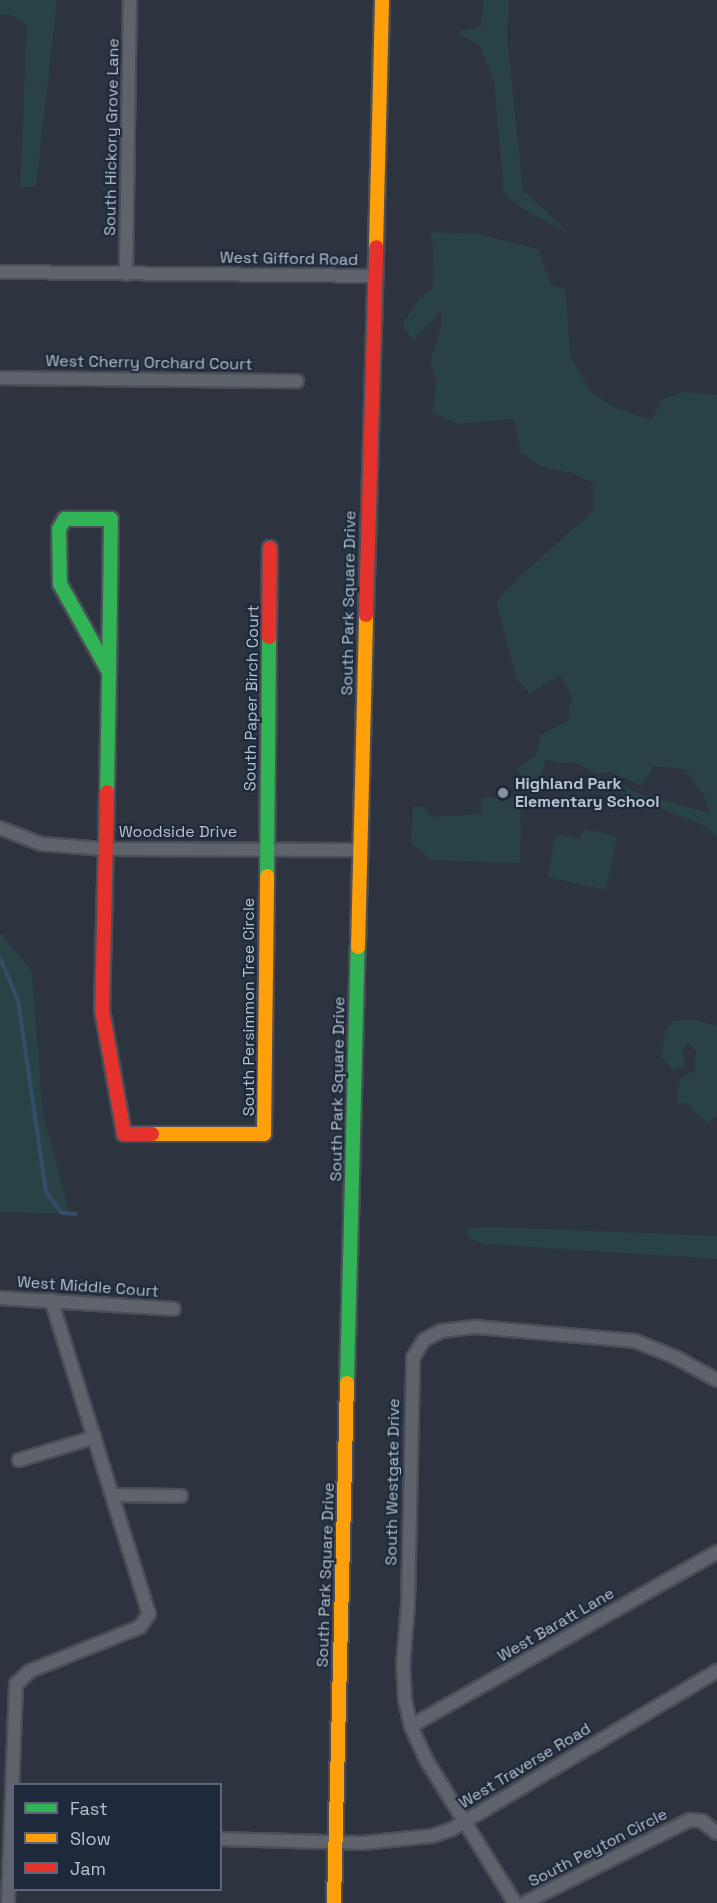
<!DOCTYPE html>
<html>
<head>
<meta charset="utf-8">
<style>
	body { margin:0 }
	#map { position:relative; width:717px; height:1903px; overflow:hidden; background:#2d343f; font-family:"Space Grotesk",sans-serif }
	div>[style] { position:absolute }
	.green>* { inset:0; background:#284246 }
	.stream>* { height:4px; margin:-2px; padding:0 2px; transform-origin:2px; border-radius:2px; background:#364c6b }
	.roads { filter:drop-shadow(2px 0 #4a4f57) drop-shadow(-2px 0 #4a4f57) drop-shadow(0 2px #4a4f57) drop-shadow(0 -2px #4a4f57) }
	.street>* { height:12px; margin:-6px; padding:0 6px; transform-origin:6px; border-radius:6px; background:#5e636c }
	.fast>* { height:14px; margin:-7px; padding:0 7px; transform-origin:7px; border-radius:7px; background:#30b455 }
	.slow>* { height:14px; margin:-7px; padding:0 7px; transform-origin:7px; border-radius:7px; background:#ff9f0a }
	.jam>* { height:14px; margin:-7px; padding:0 7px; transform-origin:7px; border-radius:7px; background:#e5322d }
	.dots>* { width:16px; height:16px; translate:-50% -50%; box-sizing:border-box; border:3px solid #1e2a3b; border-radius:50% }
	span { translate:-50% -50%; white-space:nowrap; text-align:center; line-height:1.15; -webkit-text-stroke:4.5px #1e2a3b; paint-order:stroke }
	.street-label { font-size:16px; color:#b8c1cf }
	.poi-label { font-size:16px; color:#b8c1cf; font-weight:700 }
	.left { translate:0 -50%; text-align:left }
	.legend { position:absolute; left:12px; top:1783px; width:210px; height:108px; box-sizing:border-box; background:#1e2a3b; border:2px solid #5c6676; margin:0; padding:8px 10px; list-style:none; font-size:18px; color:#b8c1cf }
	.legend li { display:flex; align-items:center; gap:12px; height:30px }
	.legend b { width:30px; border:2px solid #5c6676 }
</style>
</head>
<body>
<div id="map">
	<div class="green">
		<div style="clip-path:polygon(0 0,57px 0,36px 186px,20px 188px,27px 25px,11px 15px,0 15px)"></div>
		<div style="clip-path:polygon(484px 0,509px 0,507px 38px,523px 190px,569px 233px,521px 208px,504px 193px,494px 80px,479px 45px,456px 32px,481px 26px)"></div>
		<div style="clip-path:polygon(430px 232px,479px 234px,538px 249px,551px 285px,565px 289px,571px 358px,591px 392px,615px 408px,652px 420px,661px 400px,684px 392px,717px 395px,717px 837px,703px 825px,651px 805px,628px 802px,618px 789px,623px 785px,639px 794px,710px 813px,705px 798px,685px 769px,653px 766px,642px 786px,610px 772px,595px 774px,575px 762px,562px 763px,546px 760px,542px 774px,525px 785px,517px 769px,536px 755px,542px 734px,568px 721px,572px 695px,560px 675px,530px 694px,516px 678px,496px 602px,513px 583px,593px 511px,593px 483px,572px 473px,542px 467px,521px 453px,514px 419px,457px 424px,432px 412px,437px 383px,430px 362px,441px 327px,442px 310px,413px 341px,402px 325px,419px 299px,432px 289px,434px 252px)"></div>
		<div style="clip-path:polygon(521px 797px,520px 863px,431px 860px,411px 843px,413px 807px,424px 807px,431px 817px,481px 814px,481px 798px)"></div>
		<div style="clip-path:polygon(584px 829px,617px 836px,606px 890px,547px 877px,556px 834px,580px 838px)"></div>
		<div style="clip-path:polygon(0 932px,32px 972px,43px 1115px,70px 1214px,0 1212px)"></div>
		<div style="clip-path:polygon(691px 1019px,717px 1026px,717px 1116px,706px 1124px,688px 1104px,678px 1103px,677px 1093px,681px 1078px,695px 1070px,696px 1051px,689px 1043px,682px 1049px,686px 1067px,673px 1070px,661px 1057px,665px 1033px,672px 1021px)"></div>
		<div style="clip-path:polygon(493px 1227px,717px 1236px,717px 1259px,483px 1244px,470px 1239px,465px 1228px)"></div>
	</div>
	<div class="stream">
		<div style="left:0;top:958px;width:46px;rotate:66.8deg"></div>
		<div style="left:18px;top:1000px;width:194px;rotate:81.7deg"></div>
		<div style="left:46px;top:1192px;width:26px;rotate:53deg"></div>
		<div style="left:62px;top:1213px;width:14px;rotate:4deg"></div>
	</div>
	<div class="roads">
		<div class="street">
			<div style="left:0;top:272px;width:373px;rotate:0.6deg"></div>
			<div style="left:126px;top:274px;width:274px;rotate:-89.2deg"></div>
			<div style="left:0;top:378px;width:297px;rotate:0.6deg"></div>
			<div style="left:0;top:828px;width:44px;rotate:21.3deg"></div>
			<div style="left:41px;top:844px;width:63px;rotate:4.5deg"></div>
			<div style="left:104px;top:849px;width:256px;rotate:0.2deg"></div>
			<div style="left:0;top:1298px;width:174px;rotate:3.6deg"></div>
			<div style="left:19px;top:1460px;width:79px;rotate:-16.8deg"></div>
			<div style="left:113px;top:1495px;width:68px;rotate:0.8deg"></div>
			<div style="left:411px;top:1726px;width:352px;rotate:-29.6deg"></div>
			<div style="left:220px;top:1839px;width:142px;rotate:1.6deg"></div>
			<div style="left:362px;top:1843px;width:70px;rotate:-5.7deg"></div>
			<div style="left:432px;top:1836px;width:21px;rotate:-19deg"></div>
			<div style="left:452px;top:1829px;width:309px;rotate:-30.8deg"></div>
			<div style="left:8px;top:1903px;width:219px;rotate:-87.9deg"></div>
			<div style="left:16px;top:1684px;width:19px;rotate:-43deg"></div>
			<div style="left:30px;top:1671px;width:118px;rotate:-21.8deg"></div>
			<div style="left:140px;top:1627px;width:16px;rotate:-55deg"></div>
			<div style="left:149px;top:1614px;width:329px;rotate:-107.3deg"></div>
			<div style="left:515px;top:1903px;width:167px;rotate:-121.8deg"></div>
			<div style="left:427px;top:1761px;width:38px;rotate:-115deg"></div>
			<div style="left:411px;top:1726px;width:27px;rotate:-103deg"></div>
			<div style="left:405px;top:1700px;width:34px;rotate:-93deg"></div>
			<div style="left:403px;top:1666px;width:62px;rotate:-85.4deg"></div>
			<div style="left:408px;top:1604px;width:246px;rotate:-88.8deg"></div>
			<div style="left:413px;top:1358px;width:21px;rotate:-59deg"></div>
			<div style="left:424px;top:1340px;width:19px;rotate:-28deg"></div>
			<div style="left:441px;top:1331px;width:35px;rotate:-7deg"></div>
			<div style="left:476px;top:1327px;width:160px;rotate:5deg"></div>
			<div style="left:635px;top:1341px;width:43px;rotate:21.8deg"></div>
			<div style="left:675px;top:1357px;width:48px;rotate:28.7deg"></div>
			<div style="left:524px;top:1903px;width:186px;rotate:-26.6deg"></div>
			<div style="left:690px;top:1820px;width:12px;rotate:5deg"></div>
			<div style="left:702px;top:1821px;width:19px;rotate:39deg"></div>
		</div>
		<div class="fast">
			<div style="left:107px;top:792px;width:120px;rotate:-89deg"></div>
			<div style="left:109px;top:672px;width:101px;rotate:-119.1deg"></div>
			<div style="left:60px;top:584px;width:55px;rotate:-91deg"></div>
			<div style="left:59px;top:529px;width:12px;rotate:-59deg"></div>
			<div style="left:65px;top:519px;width:46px"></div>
			<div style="left:111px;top:519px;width:153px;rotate:90.7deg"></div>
			<div style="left:267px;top:876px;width:239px;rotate:-89.5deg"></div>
			<div style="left:347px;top:1383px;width:436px;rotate:-88.6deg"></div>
		</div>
		<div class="slow">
			<div style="left:376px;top:247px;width:247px;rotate:-88.6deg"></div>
			<div style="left:358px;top:947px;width:332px;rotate:-88.6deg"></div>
			<div style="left:152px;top:1134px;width:112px"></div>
			<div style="left:264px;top:1134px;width:258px;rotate:-89.3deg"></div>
			<div style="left:334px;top:1903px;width:520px;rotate:-88.57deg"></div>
		</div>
		<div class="jam">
			<div style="left:366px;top:615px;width:368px;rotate:-88.4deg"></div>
			<div style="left:269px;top:637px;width:89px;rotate:-89.4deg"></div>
			<div style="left:107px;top:792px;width:218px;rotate:91.3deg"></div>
			<div style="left:102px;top:1010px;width:126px;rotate:79.9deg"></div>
			<div style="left:124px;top:1134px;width:28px"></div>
		</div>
	</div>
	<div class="dots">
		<div style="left:503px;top:793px;background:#87909d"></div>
	</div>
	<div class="street-label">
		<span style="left:112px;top:137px;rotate:-89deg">South Hickory Grove Lane</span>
		<span style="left:289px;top:259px;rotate:1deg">West Gifford Road</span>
		<span style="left:149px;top:363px;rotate:1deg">West Cherry Orchard Court</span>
		<span style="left:349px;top:603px;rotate:-89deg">South Park Square Drive</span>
		<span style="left:252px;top:698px;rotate:-89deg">South Paper Birch Court</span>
		<span style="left:178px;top:832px">Woodside Drive</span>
		<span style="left:249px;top:1007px;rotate:-90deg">South Persimmon Tree Circle</span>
		<span style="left:338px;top:1089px;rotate:-89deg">South Park Square Drive</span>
		<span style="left:88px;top:1287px;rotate:4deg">West Middle Court</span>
		<span style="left:393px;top:1482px;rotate:-89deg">South Westgate Drive</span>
		<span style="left:326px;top:1575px;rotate:-88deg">South Park Square Drive</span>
		<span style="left:556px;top:1625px;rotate:-30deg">West Baratt Lane</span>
		<span style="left:525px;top:1766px;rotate:-31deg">West Traverse Road</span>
		<span style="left:598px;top:1848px;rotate:-27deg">South Peyton Circle</span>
	</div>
	<div class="poi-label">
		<span class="left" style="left:515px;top:793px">Highland Park<br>Elementary School</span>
	</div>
	<ul class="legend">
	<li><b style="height:8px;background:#30b455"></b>Fast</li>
	<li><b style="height:8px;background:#ff9f0a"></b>Slow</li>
	<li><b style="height:8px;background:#e5322d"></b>Jam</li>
	</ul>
</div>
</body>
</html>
